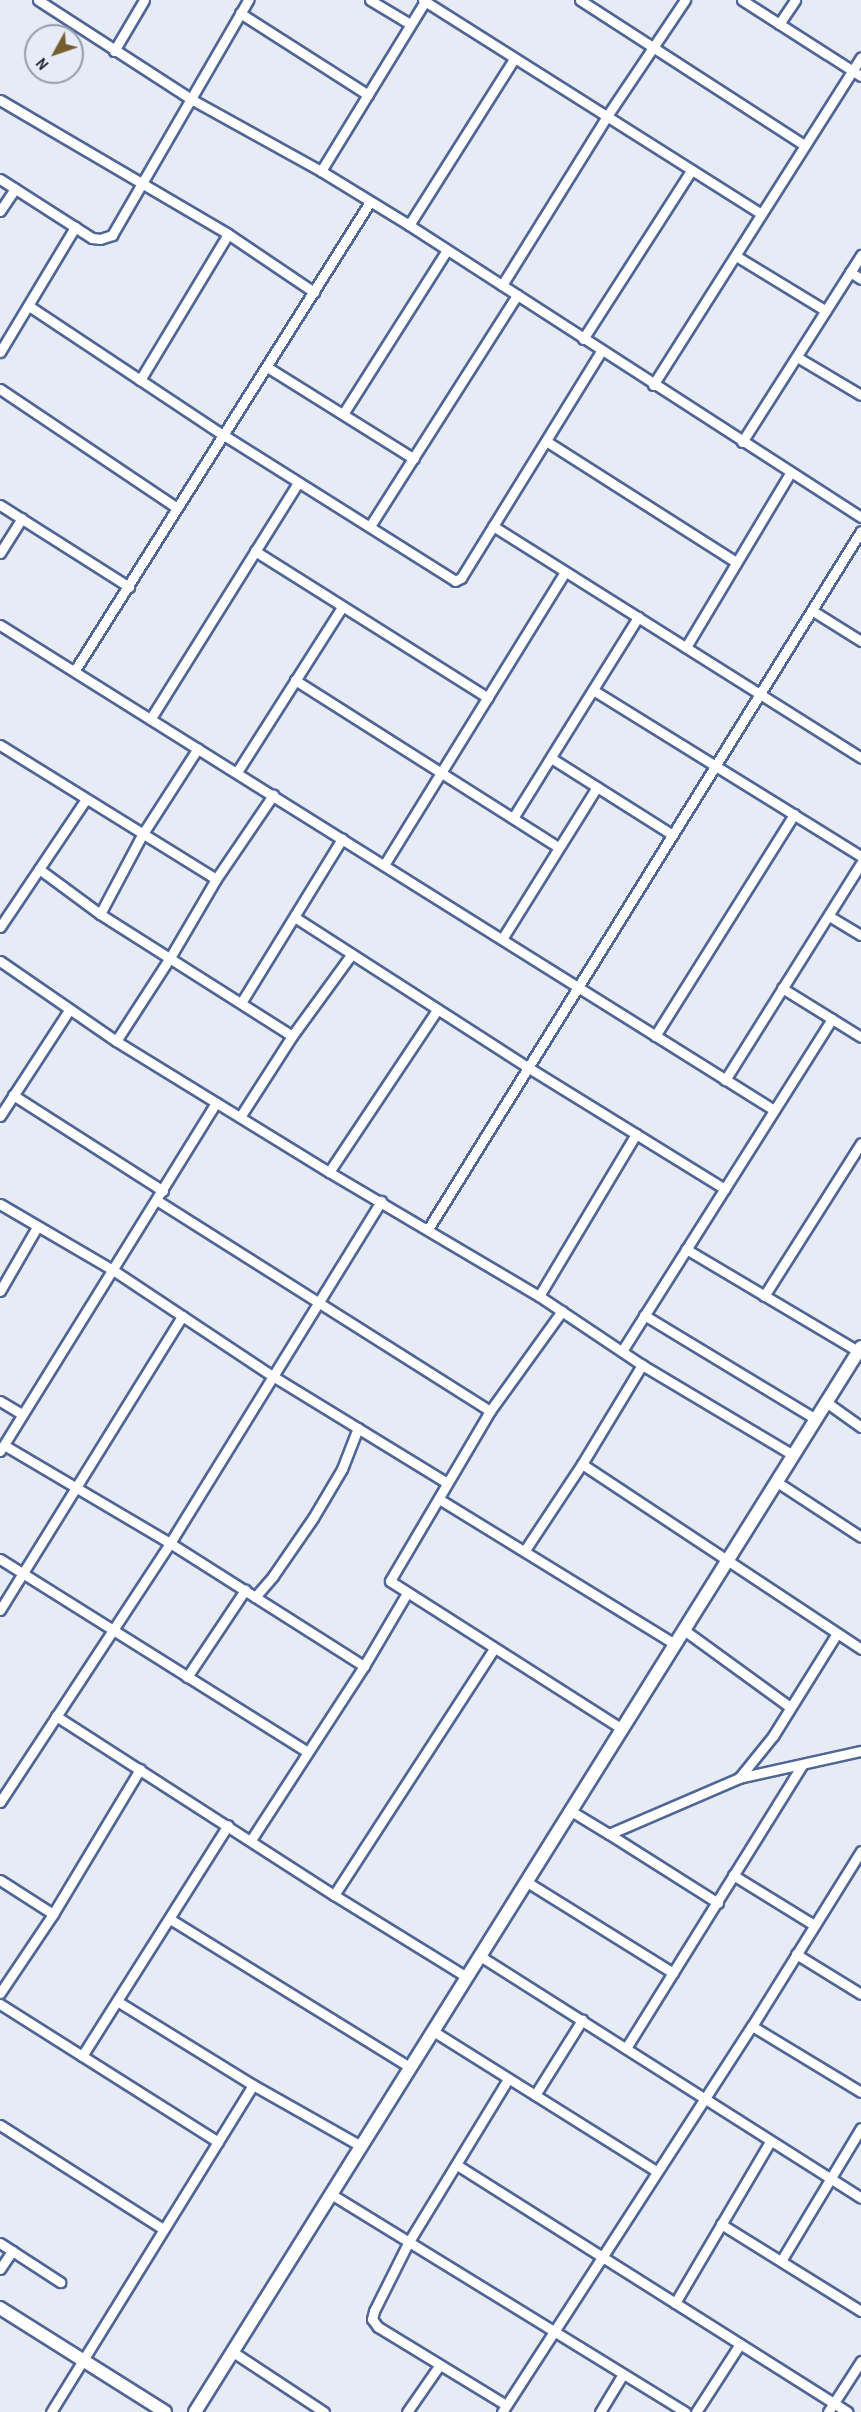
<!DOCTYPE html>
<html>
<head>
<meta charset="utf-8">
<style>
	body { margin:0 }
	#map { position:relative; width:861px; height:2412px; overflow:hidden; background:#e6ebf6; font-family:"Archivo Narrow",sans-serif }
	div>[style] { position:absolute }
	.roads { filter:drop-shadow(2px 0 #506695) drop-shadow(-2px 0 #506695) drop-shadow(0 2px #506695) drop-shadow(0 -2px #506695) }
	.minor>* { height:9px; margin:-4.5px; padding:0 4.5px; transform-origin:4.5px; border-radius:4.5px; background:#fff }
	.tertiary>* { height:12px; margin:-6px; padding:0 6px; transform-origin:6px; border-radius:6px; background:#fff }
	span { translate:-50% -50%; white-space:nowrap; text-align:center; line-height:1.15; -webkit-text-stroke:6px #e6ebf6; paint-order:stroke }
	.north { position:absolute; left:24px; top:24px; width:60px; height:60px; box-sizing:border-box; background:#e6ebf6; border:2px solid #959cab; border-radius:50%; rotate:230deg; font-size:16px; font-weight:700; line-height:24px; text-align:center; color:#1c263a }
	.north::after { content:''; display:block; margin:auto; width:21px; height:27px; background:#765f2f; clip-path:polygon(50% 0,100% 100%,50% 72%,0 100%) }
</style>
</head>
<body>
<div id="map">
	<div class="roads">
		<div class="minor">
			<div style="left:38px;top:0;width:182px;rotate:32.9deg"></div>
			<div style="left:191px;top:99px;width:149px;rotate:29deg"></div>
			<div style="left:321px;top:171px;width:103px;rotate:31.5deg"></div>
			<div style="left:409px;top:225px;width:538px;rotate:32.86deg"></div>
			<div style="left:370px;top:0;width:47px;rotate:31deg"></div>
			<div style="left:423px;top:0;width:400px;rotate:32.3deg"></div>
			<div style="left:580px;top:0;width:267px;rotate:32.9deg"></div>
			<div style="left:742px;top:0;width:141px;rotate:32.6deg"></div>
			<div style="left:240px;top:13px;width:152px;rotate:32.6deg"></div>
			<div style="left:779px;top:24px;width:29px;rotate:-56deg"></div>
			<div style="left:114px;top:51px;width:59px;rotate:-59.5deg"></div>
			<div style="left:0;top:100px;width:264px;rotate:30.4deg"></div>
			<div style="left:228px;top:234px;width:104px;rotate:34deg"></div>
			<div style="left:321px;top:171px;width:199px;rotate:-58.5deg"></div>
			<div style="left:0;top:179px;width:109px;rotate:32.7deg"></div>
			<div style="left:92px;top:238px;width:8px;rotate:7deg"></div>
			<div style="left:100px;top:239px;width:13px;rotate:-18deg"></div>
			<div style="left:112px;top:235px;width:272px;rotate:-59.9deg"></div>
			<div style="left:0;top:211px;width:27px;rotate:-56deg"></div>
			<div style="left:409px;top:225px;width:196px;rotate:-57.7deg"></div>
			<div style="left:736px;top:256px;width:105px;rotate:31.4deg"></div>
			<div style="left:850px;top:272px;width:13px;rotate:32deg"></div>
			<div style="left:502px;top:285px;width:199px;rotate:-58.1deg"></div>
			<div style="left:607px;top:116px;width:140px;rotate:-56.1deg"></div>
			<div style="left:29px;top:306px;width:232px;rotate:33.6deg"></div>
			<div style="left:222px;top:434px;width:275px;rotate:32.2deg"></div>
			<div style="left:455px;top:581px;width:7px;rotate:-27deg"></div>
			<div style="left:461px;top:578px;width:267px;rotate:-58.3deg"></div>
			<div style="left:583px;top:339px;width:200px;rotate:-57.3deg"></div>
			<div style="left:0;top:352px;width:146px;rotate:-59deg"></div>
			<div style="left:797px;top:357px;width:74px;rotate:30.7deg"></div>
			<div style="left:267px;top:367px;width:173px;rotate:32deg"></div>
			<div style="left:140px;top:380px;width:170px;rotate:-58.9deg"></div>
			<div style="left:653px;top:385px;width:388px;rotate:-57.6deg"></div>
			<div style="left:0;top:389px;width:213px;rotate:33.9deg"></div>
			<div style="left:343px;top:414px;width:194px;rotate:-57.6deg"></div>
			<div style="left:546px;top:441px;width:225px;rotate:32.5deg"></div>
			<div style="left:742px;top:442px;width:222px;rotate:-57.5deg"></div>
			<div style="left:0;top:505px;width:153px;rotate:32.4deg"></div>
			<div style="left:370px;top:526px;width:274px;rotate:-57.5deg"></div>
			<div style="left:493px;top:526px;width:435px;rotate:32.2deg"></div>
			<div style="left:255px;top:551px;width:275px;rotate:32.2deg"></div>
			<div style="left:0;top:553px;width:41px;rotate:-57.8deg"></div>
			<div style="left:813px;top:611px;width:57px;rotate:32deg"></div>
			<div style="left:0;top:625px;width:913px;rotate:32.07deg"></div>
			<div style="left:686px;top:647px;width:203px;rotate:-59.1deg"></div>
			<div style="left:75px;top:670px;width:553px;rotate:-57.78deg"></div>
			<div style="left:295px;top:680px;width:312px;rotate:32.4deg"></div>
			<div style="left:593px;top:690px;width:315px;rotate:31.8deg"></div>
			<div style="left:151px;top:718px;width:277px;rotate:-58deg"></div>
			<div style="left:0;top:745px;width:254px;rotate:31.8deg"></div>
			<div style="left:551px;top:758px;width:144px;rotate:32.3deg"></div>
			<div style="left:237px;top:772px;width:196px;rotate:-57.5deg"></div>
			<div style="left:513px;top:818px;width:237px;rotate:-58.1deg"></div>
			<div style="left:384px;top:865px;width:344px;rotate:-58.3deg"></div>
			<div style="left:39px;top:869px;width:76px;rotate:36.4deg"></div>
			<div style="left:100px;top:914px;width:227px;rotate:32.4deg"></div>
			<div style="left:100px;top:914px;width:89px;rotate:-62deg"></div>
			<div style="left:142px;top:835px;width:103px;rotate:-57.2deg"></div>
			<div style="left:829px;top:916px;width:37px;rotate:31deg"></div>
			<div style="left:296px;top:918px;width:277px;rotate:32.8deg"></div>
			<div style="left:529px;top:1068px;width:230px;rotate:31.7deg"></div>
			<div style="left:0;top:927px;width:154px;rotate:-56.1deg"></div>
			<div style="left:502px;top:939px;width:179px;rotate:-58deg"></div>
			<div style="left:0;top:961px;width:141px;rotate:34.6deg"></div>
			<div style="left:116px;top:1041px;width:250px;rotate:31.6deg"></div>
			<div style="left:329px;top:1172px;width:244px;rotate:30.6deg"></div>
			<div style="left:539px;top:1296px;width:124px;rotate:33.8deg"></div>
			<div style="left:642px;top:1365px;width:176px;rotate:30.8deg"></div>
			<div style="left:782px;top:988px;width:93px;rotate:31.8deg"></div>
			<div style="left:241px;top:1003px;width:193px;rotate:-58.4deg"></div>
			<div style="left:655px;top:1036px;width:262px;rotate:-57.9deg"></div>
			<div style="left:116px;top:1041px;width:101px;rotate:-57.1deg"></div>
			<div style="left:171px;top:956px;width:89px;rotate:-59.7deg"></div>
			<div style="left:216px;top:879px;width:102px;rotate:-55.8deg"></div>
			<div style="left:725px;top:1080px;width:256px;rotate:-57.9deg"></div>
			<div style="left:13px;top:1095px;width:178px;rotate:32.6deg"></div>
			<div style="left:0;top:1116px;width:126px;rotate:-56.9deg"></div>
			<div style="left:240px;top:1117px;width:96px;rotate:-57.3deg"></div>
			<div style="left:292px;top:1036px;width:100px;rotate:-53.9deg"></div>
			<div style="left:329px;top:1172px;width:195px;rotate:-56.3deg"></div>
			<div style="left:158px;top:1201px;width:393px;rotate:32.3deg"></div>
			<div style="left:0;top:1204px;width:131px;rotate:30.3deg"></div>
			<div style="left:113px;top:1270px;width:190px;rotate:33.6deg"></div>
			<div style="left:271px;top:1375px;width:206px;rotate:31.5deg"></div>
			<div style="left:428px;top:1229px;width:821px;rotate:-58.19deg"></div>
			<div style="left:686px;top:1249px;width:200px;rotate:30.7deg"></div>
			<div style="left:0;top:1291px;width:74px;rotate:-60deg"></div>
			<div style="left:539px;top:1296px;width:189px;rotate:-59.1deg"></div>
			<div style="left:764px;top:1296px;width:181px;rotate:-57.6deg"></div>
			<div style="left:562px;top:1311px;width:123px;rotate:125.8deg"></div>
			<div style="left:490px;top:1411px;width:197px;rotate:120.5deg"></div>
			<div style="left:390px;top:1581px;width:275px;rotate:32.5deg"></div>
			<div style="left:644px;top:1315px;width:201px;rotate:31.2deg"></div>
			<div style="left:622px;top:1351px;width:393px;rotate:-57.7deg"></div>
			<div style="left:0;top:1401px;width:26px;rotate:31deg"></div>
			<div style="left:826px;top:1402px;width:43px;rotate:35.5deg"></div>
			<div style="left:4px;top:1445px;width:193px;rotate:30.6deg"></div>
			<div style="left:170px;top:1543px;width:230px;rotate:32.4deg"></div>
			<div style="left:0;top:1451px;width:410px;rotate:-58.2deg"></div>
			<div style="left:582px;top:1464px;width:335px;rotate:33.5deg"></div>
			<div style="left:777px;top:1482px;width:100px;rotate:33.2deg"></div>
			<div style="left:439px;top:1499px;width:277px;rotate:31.6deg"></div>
			<div style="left:525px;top:1550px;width:103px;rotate:-56.5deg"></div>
			<div style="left:582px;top:1464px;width:116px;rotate:-58.8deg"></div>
			<div style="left:0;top:1559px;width:363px;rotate:32.1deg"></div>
			<div style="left:255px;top:1597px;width:28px;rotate:-49deg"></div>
			<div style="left:273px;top:1576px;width:70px;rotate:-55.4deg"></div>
			<div style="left:313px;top:1518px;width:57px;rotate:-59.4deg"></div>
			<div style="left:342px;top:1469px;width:44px;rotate:-68.7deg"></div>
			<div style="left:0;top:1610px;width:346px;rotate:-58.2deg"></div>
			<div style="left:684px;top:1630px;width:131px;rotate:36deg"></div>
			<div style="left:187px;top:1677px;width:105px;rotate:-56.3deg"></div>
			<div style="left:56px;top:1716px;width:331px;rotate:32.8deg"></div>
			<div style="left:334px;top:1895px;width:156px;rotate:31.7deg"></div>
			<div style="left:739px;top:1778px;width:54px;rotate:-51deg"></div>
			<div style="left:773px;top:1736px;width:121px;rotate:-58.1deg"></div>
			<div style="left:0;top:1802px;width:310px;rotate:-56.7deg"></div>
			<div style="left:170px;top:1543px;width:402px;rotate:-58.3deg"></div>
			<div style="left:571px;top:1811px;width:44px;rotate:31.2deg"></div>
			<div style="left:609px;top:1834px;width:142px;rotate:-23.3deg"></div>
			<div style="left:739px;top:1778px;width:125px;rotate:-12.5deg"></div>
			<div style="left:609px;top:1834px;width:129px;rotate:32.3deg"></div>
			<div style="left:251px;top:1840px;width:207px;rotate:-57deg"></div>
			<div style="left:364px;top:1666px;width:85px;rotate:-59.5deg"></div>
			<div style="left:733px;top:1875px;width:95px;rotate:31.7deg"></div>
			<div style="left:0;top:1880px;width:63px;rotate:32.7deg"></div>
			<div style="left:527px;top:1882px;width:172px;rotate:31.9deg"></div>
			<div style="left:334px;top:1895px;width:293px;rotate:-57deg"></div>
			<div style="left:170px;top:1919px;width:283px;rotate:31.7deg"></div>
			<div style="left:796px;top:1954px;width:76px;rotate:31.6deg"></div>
			<div style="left:480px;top:1956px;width:451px;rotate:32.4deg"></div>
			<div style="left:0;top:1993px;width:95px;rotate:-56.1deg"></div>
			<div style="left:53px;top:1914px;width:169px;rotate:-59deg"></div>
			<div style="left:117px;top:2001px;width:160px;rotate:31.7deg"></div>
			<div style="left:253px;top:2085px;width:124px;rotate:29.5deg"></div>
			<div style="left:0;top:2004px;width:258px;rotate:32.3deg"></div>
			<div style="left:752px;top:2026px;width:127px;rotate:31.2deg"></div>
			<div style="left:433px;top:2031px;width:263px;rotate:32.1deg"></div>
			<div style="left:626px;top:2048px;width:333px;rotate:-58.1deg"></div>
			<div style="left:82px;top:2056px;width:273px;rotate:-57.7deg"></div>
			<div style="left:535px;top:2095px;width:89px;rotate:-57.9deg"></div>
			<div style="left:0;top:2125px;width:193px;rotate:32.5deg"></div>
			<div style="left:457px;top:2165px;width:462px;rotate:32.3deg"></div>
			<div style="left:331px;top:2194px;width:416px;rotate:31.6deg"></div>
			<div style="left:721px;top:2224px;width:165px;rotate:31.9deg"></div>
			<div style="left:0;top:2243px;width:72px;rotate:33deg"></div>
			<div style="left:781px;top:2261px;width:155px;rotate:-59deg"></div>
			<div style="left:0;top:2269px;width:22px;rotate:-56deg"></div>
			<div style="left:675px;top:2303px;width:187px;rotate:-59.5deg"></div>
			<div style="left:233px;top:2352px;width:109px;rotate:33.4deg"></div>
			<div style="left:506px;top:2405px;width:150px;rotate:-148.6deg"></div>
			<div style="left:378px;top:2327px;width:10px;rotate:-127deg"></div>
			<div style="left:372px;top:2319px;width:8px;rotate:-76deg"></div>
			<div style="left:374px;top:2311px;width:76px;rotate:-63.4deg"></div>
			<div style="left:408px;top:2243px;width:192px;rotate:-58.6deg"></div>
			<div style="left:51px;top:2412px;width:384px;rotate:-58.3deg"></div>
			<div style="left:407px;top:2412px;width:56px;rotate:-55.2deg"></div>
			<div style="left:502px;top:2412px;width:460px;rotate:-57.1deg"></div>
			<div style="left:752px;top:2026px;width:206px;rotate:-58.1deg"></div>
			<div style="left:600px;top:2412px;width:44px;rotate:-58.8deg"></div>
			<div style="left:696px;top:2412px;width:81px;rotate:-57.1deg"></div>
			<div style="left:828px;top:2412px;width:61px;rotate:-57.1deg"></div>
		</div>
		<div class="tertiary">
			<div style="left:0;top:2308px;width:195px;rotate:32.2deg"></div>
			<div style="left:195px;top:2412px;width:1256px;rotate:-57.98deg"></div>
		</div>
	</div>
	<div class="north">N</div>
</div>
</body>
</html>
